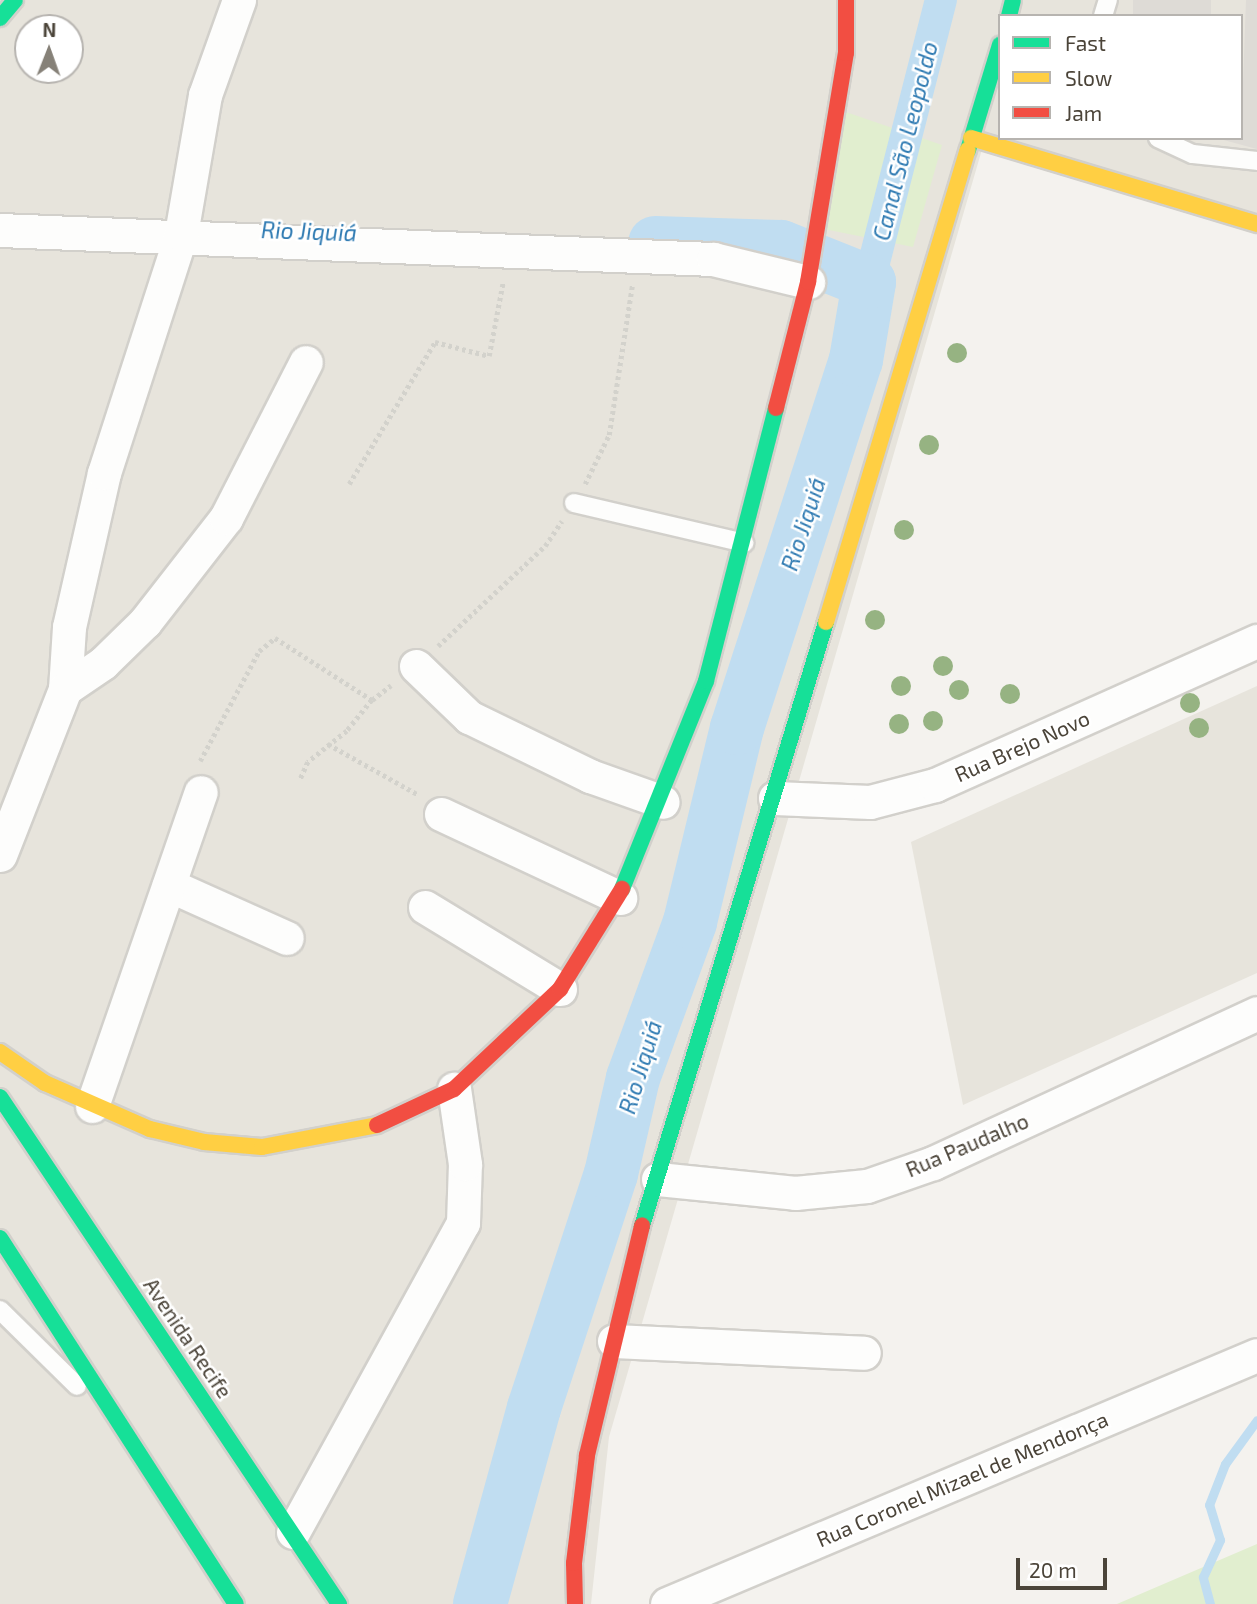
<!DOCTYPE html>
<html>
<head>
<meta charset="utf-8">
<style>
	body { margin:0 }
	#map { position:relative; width:1257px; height:1604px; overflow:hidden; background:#f4f2ee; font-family:"Exo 2",sans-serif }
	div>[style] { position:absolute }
	.residential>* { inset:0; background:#e7e4dc }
	.green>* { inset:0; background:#e1eecf }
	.stream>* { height:9px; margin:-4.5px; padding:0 4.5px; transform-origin:4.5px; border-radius:4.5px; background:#c0ddf1 }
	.canal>* { height:32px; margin:-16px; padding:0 16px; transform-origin:16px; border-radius:16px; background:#c0ddf1 }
	.river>* { height:54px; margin:-27px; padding:0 27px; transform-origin:27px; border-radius:27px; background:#c0ddf1 }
	.building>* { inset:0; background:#dedbd6; transform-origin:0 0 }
	.path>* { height:4.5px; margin-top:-2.25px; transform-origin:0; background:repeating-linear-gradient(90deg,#d3d2cc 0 3.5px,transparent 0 7px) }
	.roads { filter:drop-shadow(2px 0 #d2d0cb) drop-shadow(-2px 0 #d2d0cb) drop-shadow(0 2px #d2d0cb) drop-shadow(0 -2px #d2d0cb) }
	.lane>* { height:18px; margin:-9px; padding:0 9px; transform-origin:9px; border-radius:9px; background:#fdfdfc }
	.street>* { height:33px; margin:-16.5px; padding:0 16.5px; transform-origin:16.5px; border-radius:16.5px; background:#fdfdfc }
	.fast>* { height:16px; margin:-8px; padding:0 8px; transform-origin:8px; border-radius:8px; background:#16e098 }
	.slow>* { height:16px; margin:-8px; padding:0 8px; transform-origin:8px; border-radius:8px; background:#ffcf43 }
	.jam>* { height:16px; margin:-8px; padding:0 8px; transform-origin:8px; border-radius:8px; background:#f24e42 }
	.trees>* { width:20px; height:20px; margin:-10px; border-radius:50%; background:#96b382 }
	span { translate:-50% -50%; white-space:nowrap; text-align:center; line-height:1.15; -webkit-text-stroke:5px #fff; paint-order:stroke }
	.street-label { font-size:21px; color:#4b4439 }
	.water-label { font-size:23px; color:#2e7ab2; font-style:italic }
	.legend { position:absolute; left:998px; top:14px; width:245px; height:126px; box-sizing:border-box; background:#fff; border:2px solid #b7b4b0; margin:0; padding:9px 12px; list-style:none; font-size:21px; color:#4b4439 }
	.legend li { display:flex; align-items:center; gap:14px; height:35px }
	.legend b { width:35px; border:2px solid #b7b4b0 }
	.north { position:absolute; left:14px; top:14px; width:70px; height:70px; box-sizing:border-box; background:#fff; border:2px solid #b7b4b0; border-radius:50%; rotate:1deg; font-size:19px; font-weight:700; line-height:28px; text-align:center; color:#4b4439 }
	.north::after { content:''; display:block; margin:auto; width:24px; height:32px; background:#868178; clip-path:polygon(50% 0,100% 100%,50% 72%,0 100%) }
	.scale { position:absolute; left:1016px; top:1558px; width:91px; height:32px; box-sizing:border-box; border:4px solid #4b4439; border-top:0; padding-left:9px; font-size:21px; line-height:24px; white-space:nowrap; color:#4b4439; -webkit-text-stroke:5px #fff; paint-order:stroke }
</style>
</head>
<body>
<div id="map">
	<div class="residential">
		<div style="clip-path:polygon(evenodd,0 0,1257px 0,1257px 215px,985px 139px,609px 1437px,591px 1604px,0 1604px,0 0,1000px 16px,1241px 16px,1241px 138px,1000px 138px,1000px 16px,0 0,28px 28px,70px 28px,70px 70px,28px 70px,28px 28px)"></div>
		<div style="clip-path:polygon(1257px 686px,1257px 973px,963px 1105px,911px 842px)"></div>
	</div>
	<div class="green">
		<div style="clip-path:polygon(840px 110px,942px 145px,913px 247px,819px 228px)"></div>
		<div style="clip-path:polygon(1257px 1544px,1257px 1604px,1117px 1604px)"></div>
	</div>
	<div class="stream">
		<div style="left:1210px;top:1604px;width:28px;rotate:-105deg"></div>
		<div style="left:1203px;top:1577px;width:41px;rotate:-65.3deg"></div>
		<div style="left:1220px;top:1540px;width:37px;rotate:-107deg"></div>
		<div style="left:1209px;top:1505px;width:44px;rotate:-68.7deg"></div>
		<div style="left:1225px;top:1464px;width:54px;rotate:-54deg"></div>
	</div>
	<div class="canal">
		<div style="left:869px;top:282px;width:291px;rotate:-75.7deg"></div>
	</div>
	<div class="river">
		<div style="left:480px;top:1604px;width:203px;rotate:-74.6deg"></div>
		<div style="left:534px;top:1408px;width:246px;rotate:-71.8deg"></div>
		<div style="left:611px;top:1174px;width:98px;rotate:-77.1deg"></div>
		<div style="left:633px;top:1078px;width:166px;rotate:-69.9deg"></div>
		<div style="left:690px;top:922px;width:200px;rotate:-76.4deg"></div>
		<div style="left:737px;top:728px;width:387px;rotate:-72.1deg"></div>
		<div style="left:856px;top:360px;width:79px;rotate:-80.5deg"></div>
		<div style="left:869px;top:282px;width:95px;rotate:-158.3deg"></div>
		<div style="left:781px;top:247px;width:126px;rotate:-178.2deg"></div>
	</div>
	<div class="building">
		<div style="left:1133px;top:0;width:78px;height:17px"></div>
		<div style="clip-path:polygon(1246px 0,1257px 0,1257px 149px,1220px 139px,1241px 138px)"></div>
	</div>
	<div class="path">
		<div style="left:349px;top:484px;width:166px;rotate:-58.8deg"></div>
		<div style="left:435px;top:342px;width:56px;rotate:14.5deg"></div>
		<div style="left:489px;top:356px;width:75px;rotate:-79.3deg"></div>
		<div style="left:585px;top:484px;width:55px;rotate:-63.9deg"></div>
		<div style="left:609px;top:435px;width:151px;rotate:-81.2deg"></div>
		<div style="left:438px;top:646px;width:146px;rotate:-43.1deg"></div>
		<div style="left:545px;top:546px;width:30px;rotate:-56deg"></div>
		<div style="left:372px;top:700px;width:24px;rotate:-38deg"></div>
		<div style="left:328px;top:744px;width:104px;rotate:29.3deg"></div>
		<div style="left:200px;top:761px;width:125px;rotate:-61.8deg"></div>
		<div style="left:259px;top:651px;width:21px;rotate:-39deg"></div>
		<div style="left:275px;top:638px;width:115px;rotate:32.6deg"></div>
		<div style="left:372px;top:700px;width:40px;rotate:129deg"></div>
		<div style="left:347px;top:731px;width:50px;rotate:141.5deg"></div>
		<div style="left:308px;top:762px;width:20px;rotate:114deg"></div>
	</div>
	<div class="roads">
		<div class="lane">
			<div style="left:1103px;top:16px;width:17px;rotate:-73deg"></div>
			<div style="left:1158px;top:138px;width:38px;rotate:25deg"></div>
			<div style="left:1193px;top:154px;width:64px;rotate:6.2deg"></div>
			<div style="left:574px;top:503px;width:175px;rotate:13.2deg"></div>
			<div style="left:0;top:1310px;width:108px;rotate:44.6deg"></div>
		</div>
		<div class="street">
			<div style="left:0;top:230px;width:714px;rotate:2.33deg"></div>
			<div style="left:713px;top:259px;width:98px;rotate:13.6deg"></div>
			<div style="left:416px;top:666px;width:74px;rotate:43.9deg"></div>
			<div style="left:469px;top:717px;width:135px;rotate:26deg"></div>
			<div style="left:590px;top:776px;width:77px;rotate:19.6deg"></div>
			<div style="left:65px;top:689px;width:62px;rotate:-86.3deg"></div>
			<div style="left:69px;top:627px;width:158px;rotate:-77.2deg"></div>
			<div style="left:104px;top:473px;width:251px;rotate:-72.1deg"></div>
			<div style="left:181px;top:234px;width:141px;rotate:-80.2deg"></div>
			<div style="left:205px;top:95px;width:101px;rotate:-70.3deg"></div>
			<div style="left:775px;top:798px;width:95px;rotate:2.4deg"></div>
			<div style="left:870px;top:802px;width:67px;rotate:-14.7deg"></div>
			<div style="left:935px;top:785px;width:353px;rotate:-24.1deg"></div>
			<div style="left:441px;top:814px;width:198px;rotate:25.1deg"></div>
			<div style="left:0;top:855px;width:178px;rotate:-68.6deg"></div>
			<div style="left:65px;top:689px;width:46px;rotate:-34.4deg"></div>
			<div style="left:103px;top:663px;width:59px;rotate:-44.3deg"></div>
			<div style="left:145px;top:622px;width:132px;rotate:-52.1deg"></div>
			<div style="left:226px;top:518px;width:175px;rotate:-62.9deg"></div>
			<div style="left:169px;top:885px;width:129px;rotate:24.2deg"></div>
			<div style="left:425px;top:907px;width:158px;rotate:31.3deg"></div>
			<div style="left:92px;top:1106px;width:332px;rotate:-70.9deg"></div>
			<div style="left:658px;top:1179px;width:138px;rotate:5.8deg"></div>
			<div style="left:795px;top:1193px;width:72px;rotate:-5.6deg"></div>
			<div style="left:867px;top:1186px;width:70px;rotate:-19.2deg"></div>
			<div style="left:933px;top:1163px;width:357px;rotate:-24.8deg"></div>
			<div style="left:614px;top:1341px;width:250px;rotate:2.7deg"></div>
			<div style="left:293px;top:1532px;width:353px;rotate:-61.2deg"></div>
			<div style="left:463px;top:1223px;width:59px;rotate:-88.1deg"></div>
			<div style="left:465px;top:1164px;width:76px;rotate:-98.3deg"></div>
			<div style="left:667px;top:1604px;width:640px;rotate:-22.88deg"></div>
		</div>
		<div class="fast">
			<div style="left:1009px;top:16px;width:16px;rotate:-76deg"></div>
			<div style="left:0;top:18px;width:23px;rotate:-50deg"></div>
			<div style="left:968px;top:150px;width:110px;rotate:-73.1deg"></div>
			<div style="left:622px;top:889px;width:224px;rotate:-68deg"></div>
			<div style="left:706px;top:681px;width:282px;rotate:-75.6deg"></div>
			<div style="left:0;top:1097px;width:610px;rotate:56.23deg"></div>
			<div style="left:642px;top:1226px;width:631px;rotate:-73.06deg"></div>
			<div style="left:0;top:1238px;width:435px;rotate:57.2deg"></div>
		</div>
		<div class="slow">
			<div style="left:971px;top:138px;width:299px;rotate:16.7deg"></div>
			<div style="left:826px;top:622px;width:493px;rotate:-73.3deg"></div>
			<div style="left:0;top:1052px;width:55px;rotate:34.6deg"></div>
			<div style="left:45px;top:1083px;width:115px;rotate:23.7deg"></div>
			<div style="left:150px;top:1129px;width:56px;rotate:13.5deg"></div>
			<div style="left:204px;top:1142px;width:58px;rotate:4.9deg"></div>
			<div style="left:262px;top:1147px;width:117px;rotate:-10.8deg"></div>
		</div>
		<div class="jam">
			<div style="left:776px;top:408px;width:130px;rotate:-75.7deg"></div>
			<div style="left:808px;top:282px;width:232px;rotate:-80.6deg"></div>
			<div style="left:846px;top:53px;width:53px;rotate:-90deg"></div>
			<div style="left:377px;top:1125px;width:85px;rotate:-25.1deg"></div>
			<div style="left:454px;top:1089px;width:146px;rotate:-43.3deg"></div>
			<div style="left:560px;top:989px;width:118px;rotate:-58.2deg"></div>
			<div style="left:575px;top:1604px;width:41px;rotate:-91.4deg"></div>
			<div style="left:574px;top:1563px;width:109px;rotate:-83.1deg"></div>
			<div style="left:587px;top:1455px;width:236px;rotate:-76.5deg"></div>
		</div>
	</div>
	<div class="trees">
		<div style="left:957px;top:353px"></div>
		<div style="left:929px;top:445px"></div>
		<div style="left:904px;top:530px"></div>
		<div style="left:875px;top:620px"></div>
		<div style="left:943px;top:666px"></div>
		<div style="left:901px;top:686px"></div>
		<div style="left:959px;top:690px"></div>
		<div style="left:1010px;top:694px"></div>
		<div style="left:1190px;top:703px"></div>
		<div style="left:933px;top:721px"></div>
		<div style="left:899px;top:724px"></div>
		<div style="left:1199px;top:728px"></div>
	</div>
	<div class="street-label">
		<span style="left:1022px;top:746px;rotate:-24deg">Rua Brejo Novo</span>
		<span style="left:967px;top:1145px;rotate:-23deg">Rua Paudalho</span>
		<span style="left:188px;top:1338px;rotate:56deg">Avenida Recife</span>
		<span style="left:962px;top:1479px;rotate:-23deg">Rua Coronel Mizael de Mendonça</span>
	</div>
	<div class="water-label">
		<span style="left:905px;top:141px;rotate:-76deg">Canal São Leopoldo</span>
		<span style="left:309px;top:231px;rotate:2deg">Rio Jiquiá</span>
		<span style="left:803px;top:524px;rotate:-72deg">Rio Jiquiá</span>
		<span style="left:640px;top:1067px;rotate:-73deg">Rio Jiquiá</span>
	</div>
	<ul class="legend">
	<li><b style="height:9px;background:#16e098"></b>Fast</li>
	<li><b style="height:9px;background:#ffcf43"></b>Slow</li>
	<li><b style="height:9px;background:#f24e42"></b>Jam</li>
	</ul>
	<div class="north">N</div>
	<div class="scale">20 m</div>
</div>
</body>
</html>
